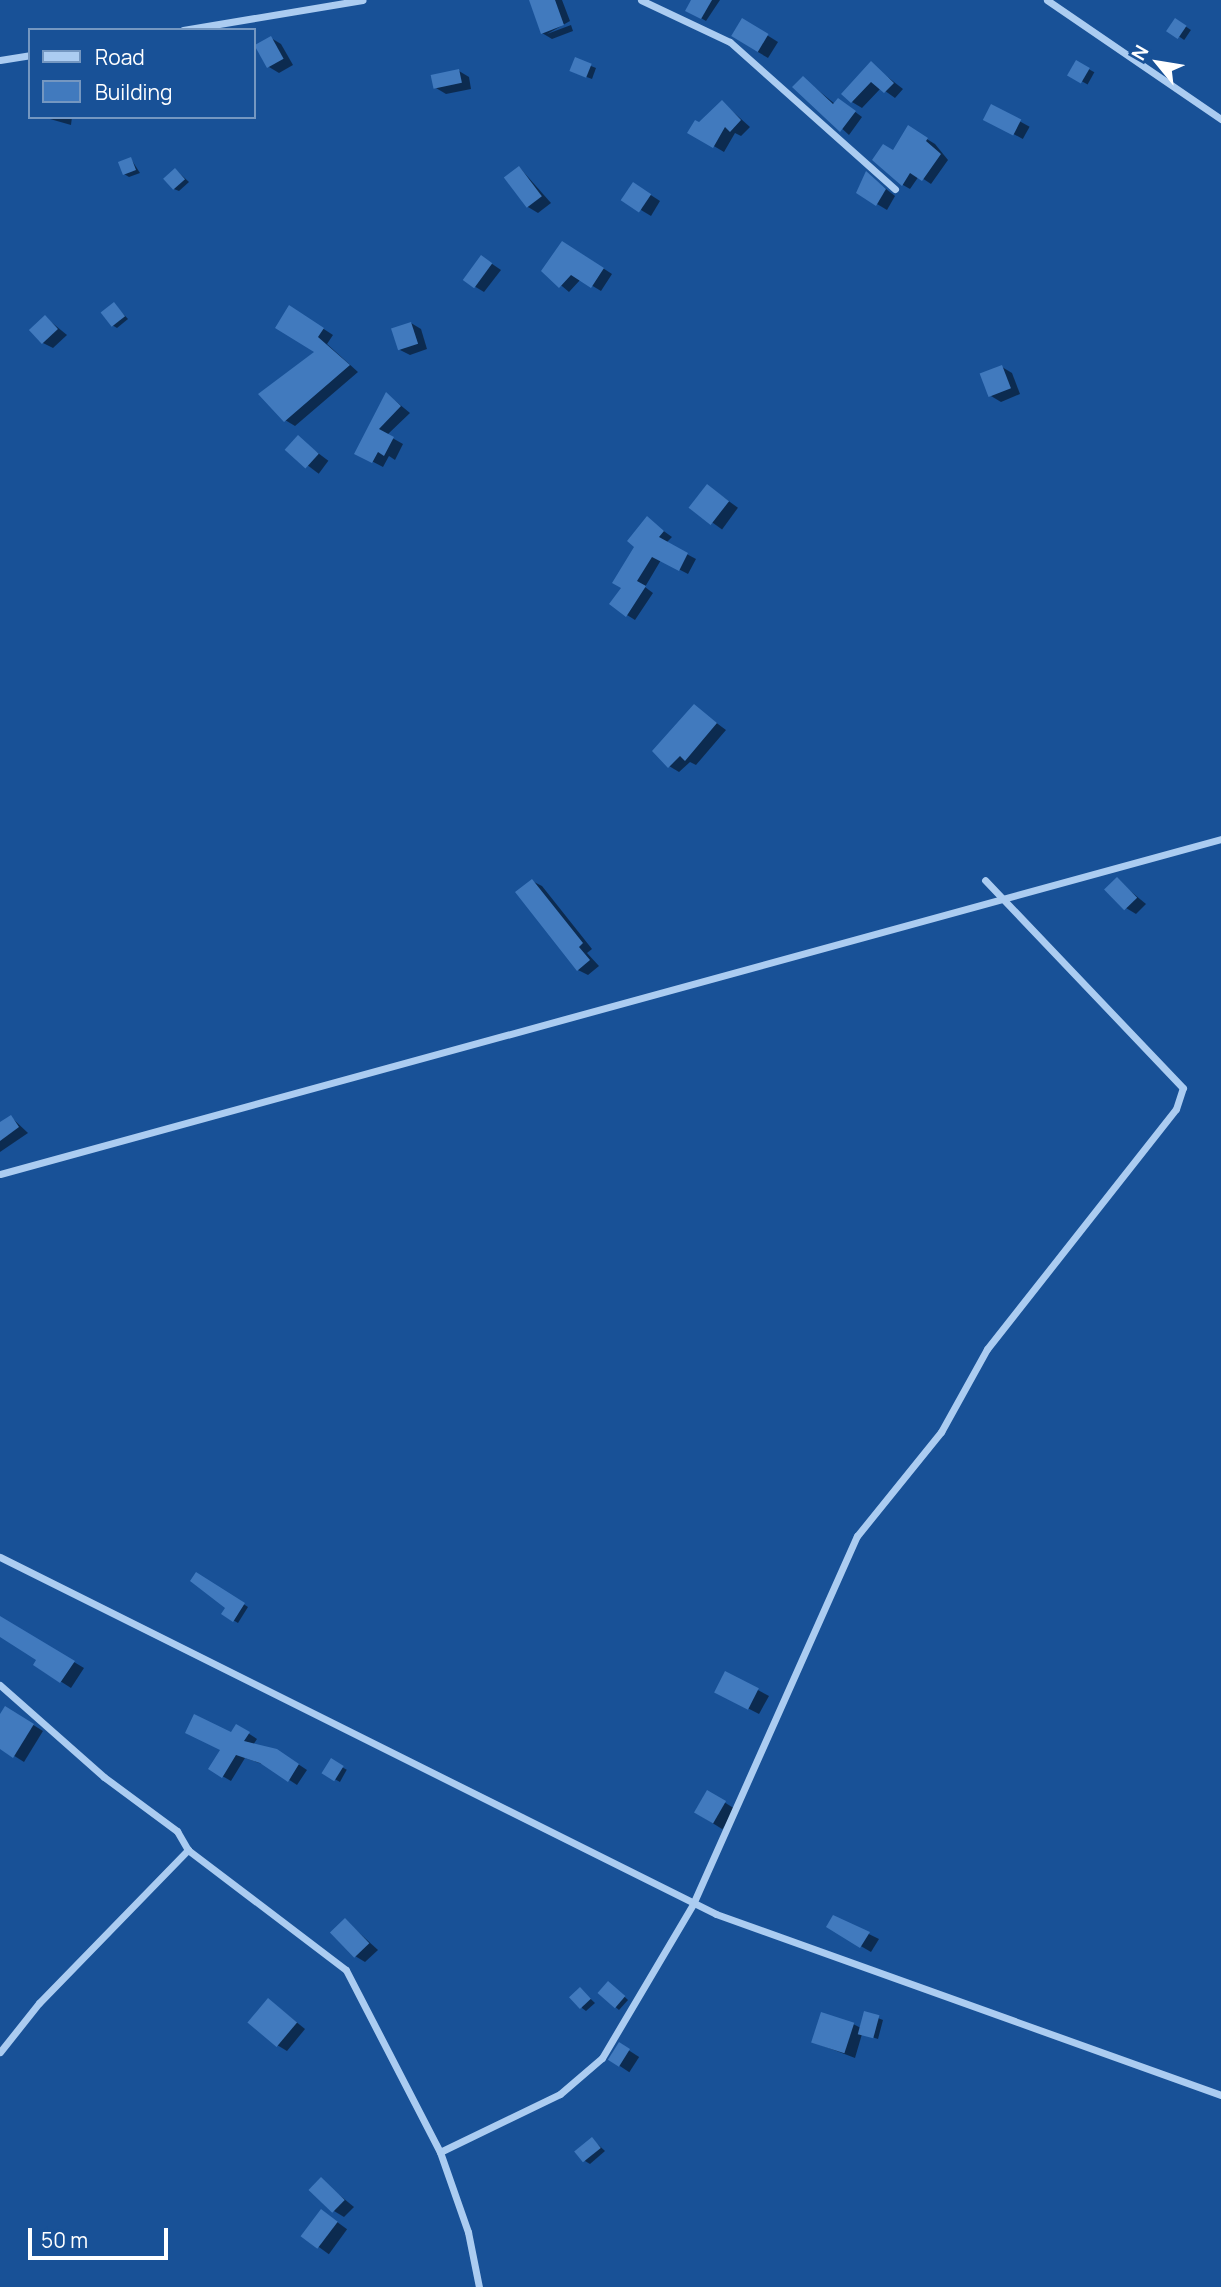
<!DOCTYPE html>
<html>
<head>
<meta charset="utf-8">
<style>
	body { margin:0 }
	#map { position:relative; width:1221px; height:2287px; overflow:hidden; background:#185197; font-family:Manrope,sans-serif }
	div>[style] { position:absolute }
	.shadow>* { inset:0; background:#0007; transform-origin:0 0 }
	.building>* { inset:0; background:#417abe; transform-origin:0 0 }
	.street>* { height:7px; margin:-3.5px; padding:0 3.5px; transform-origin:3.5px; border-radius:3.5px; background:#abccf1 }
	span { translate:-50% -50%; white-space:nowrap; text-align:center; line-height:1.15; -webkit-text-stroke:6px #185197; paint-order:stroke }
	.legend { position:absolute; left:28px; top:28px; width:228px; height:91px; box-sizing:border-box; background:#185197; border:2px solid #7497c1; margin:0; padding:9px 12px; list-style:none; font-size:21px; color:#fff }
	.legend li { display:flex; align-items:center; gap:14px; height:35px }
	.legend b { width:35px; border:2px solid #7497c1 }
	.north { position:absolute; left:1123px; top:28px; width:70px; height:70px; -webkit-text-stroke:5px #185197; paint-order:stroke; rotate:300deg; font-size:19px; font-weight:700; line-height:28px; text-align:center; color:#fff }
	.north::after { content:''; display:block; margin:auto; width:24px; height:32px; background:#fff; clip-path:polygon(50% 0,100% 100%,50% 72%,0 100%) }
	.scale { position:absolute; left:28px; top:2228px; width:140px; height:32px; box-sizing:border-box; border:4px solid #fff; border-top:0; padding-left:9px; font-size:21px; line-height:24px; white-space:nowrap; color:#fff; -webkit-text-stroke:5px #185197; paint-order:stroke }
</style>
</head>
<body>
<div id="map">
	<div class="shadow">
		<div style="clip-path:polygon(532px 0,562px 0,570px 21px,547px 34px,571px 25px,573px 31px,552px 39px,542px 33px)"></div>
		<div style="clip-path:polygon(693px 0,720px 0,706px 21px,687px 10px)"></div>
		<div style="clip-path:polygon(743px 20px,778px 42px,768px 58px,758px 52px)"></div>
		<div style="left:1176px;top:20px;width:18px;height:12px;rotate:34deg"></div>
		<div style="clip-path:polygon(271px 38px,281px 44px,293px 65px,279px 73px,269px 67px)"></div>
		<div style="clip-path:polygon(576px 60px,596px 68px,592px 79px,576px 73px)"></div>
		<div style="left:1076px;top:62px;width:21px;height:14px;rotate:29deg"></div>
		<div style="clip-path:polygon(871px 64px,903px 89px,895px 98px,881px 88px,862px 108px,852px 102px)"></div>
		<div style="clip-path:polygon(459px 71px,469px 77px,471px 89px,446px 94px,436px 88px)"></div>
		<div style="clip-path:polygon(803px 78px,835px 104px,846px 105px,862px 117px,849px 135px,795px 86px)"></div>
		<div style="clip-path:polygon(722px 102px,750px 127px,741px 136px,735px 133px,724px 152px,690px 132px)"></div>
		<div style="left:992px;top:106px;width:43px;height:14px;rotate:29deg"></div>
		<div style="clip-path:polygon(43px 117px,72px 117px,71px 125px)"></div>
		<div style="clip-path:polygon(909px 128px,935px 144px,948px 160px,931px 184px,919px 176px,910px 189px,903px 185px,893px 153px)"></div>
		<div style="clip-path:polygon(131px 159px,140px 173px,129px 177px,124px 174px)"></div>
		<div style="clip-path:polygon(520px 168px,551px 203px,538px 213px,528px 207px)"></div>
		<div style="clip-path:polygon(176px 170px,189px 182px,179px 191px,174px 189px)"></div>
		<div style="clip-path:polygon(866px 173px,895px 196px,887px 210px,877px 204px)"></div>
		<div style="clip-path:polygon(643px 190px,660px 201px,651px 216px,641px 210px)"></div>
		<div style="clip-path:polygon(572px 248px,612px 274px,601px 291px,581px 279px,569px 292px,544px 271px)"></div>
		<div style="clip-path:polygon(482px 257px,501px 270px,484px 292px,474px 286px)"></div>
		<div style="clip-path:polygon(114px 304px,128px 319px,117px 328px,112px 325px)"></div>
		<div style="clip-path:polygon(299px 313px,333px 335px,327px 344px,358px 372px,295px 426px,285px 420px,317px 351px)"></div>
		<div style="clip-path:polygon(45px 317px,67px 335px,53px 348px,43px 343px)"></div>
		<div style="clip-path:polygon(411px 323px,421px 329px,427px 349px,410px 355px,400px 350px)"></div>
		<div style="clip-path:polygon(1002px 367px,1012px 373px,1020px 394px,1001px 402px,991px 396px)"></div>
		<div style="clip-path:polygon(387px 394px,410px 413px,387px 435px,403px 444px,395px 460px,389px 456px,383px 467px,356px 453px)"></div>
		<div style="left:298px;top:438px;width:38px;height:16px;rotate:37deg"></div>
		<div style="left:708px;top:486px;width:37px;height:27px;rotate:36deg"></div>
		<div style="clip-path:polygon(647px 519px,672px 537px,666px 543px,696px 559px,688px 574px,661px 560px,645px 587px,653px 593px,635px 620px,627px 615px,623px 588px)"></div>
		<div style="clip-path:polygon(695px 707px,726px 730px,696px 765px,690px 762px,679px 772px,669px 766px)"></div>
		<div style="clip-path:polygon(1117px 880px,1146px 904px,1136px 914px,1126px 908px)"></div>
		<div style="clip-path:polygon(532px 881px,542px 886px,592px 949px,587px 953px,599px 966px,588px 975px,578px 970px)"></div>
		<div style="clip-path:polygon(11px 1117px,28px 1133px,0 1152px,0 1124px)"></div>
		<div style="clip-path:polygon(197px 1574px,248px 1607px,238px 1623px,223px 1614px,227px 1608px)"></div>
		<div style="clip-path:polygon(2px 1619px,84px 1668px,71px 1688px,35px 1665px,39px 1659px,0 1635px)"></div>
		<div style="clip-path:polygon(726px 1673px,769px 1696px,759px 1714px,726px 1697px)"></div>
		<div style="clip-path:polygon(6px 1708px,43px 1731px,24px 1762px,0 1747px,0 1718px)"></div>
		<div style="clip-path:polygon(237px 1726px,257px 1739px,253px 1745px,286px 1756px,307px 1770px,297px 1785px,268px 1766px,245px 1758px,231px 1781px,210px 1769px)"></div>
		<div style="left:331px;top:1761px;width:18px;height:14px;rotate:29deg"></div>
		<div style="left:708px;top:1792px;width:32px;height:24px;rotate:32deg"></div>
		<div style="clip-path:polygon(834px 1917px,879px 1939px,871px 1952px,828px 1927px)"></div>
		<div style="clip-path:polygon(345px 1920px,378px 1950px,365px 1962px,355px 1956px)"></div>
		<div style="clip-path:polygon(613px 1986px,628px 2000px,619px 2010px,599px 1993px)"></div>
		<div style="clip-path:polygon(580px 1989px,595px 2003px,586px 2011px,582px 2008px)"></div>
		<div style="clip-path:polygon(269px 2000px,305px 2029px,287px 2051px,277px 2045px)"></div>
		<div style="clip-path:polygon(865px 2013px,883px 2020px,878px 2039px,862px 2034px,855px 2058px,813px 2042px,853px 2024px,861px 2028px)"></div>
		<div style="left:619px;top:2044px;width:24px;height:18px;rotate:33deg"></div>
		<div style="clip-path:polygon(592px 2139px,605px 2151px,590px 2164px,585px 2161px)"></div>
		<div style="clip-path:polygon(321px 2180px,354px 2207px,344px 2217px,334px 2211px)"></div>
		<div style="left:322px;top:2211px;width:31px;height:31px;rotate:36deg"></div>
	</div>
	<div class="building">
		<div style="clip-path:polygon(529px 0,555px 0,564px 25px,541px 34px)"></div>
		<div style="clip-path:polygon(691px 0,712px 0,701px 19px,685px 11px)"></div>
		<div style="left:742px;top:18px;width:31px;height:21px;rotate:31deg"></div>
		<div style="left:1175px;top:18px;width:14px;height:16px;rotate:34deg"></div>
		<div style="left:271px;top:36px;width:26px;height:19px;rotate:61deg"></div>
		<div style="left:575px;top:57px;width:18px;height:15px;rotate:22deg"></div>
		<div style="left:1076px;top:60px;width:16px;height:18px;rotate:30deg"></div>
		<div style="clip-path:polygon(871px 61px,894px 83px,884px 93px,871px 82px,851px 103px,841px 94px)"></div>
		<div style="left:459px;top:69px;width:14px;height:29px;rotate:78deg"></div>
		<div style="clip-path:polygon(803px 76px,833px 104px,838px 98px,856px 111px,840px 132px,792px 87px)"></div>
		<div style="clip-path:polygon(722px 100px,741px 120px,730px 132px,725px 127px,713px 148px,687px 133px,695px 120px,699px 122px)"></div>
		<div style="left:991px;top:104px;width:34px;height:18px;rotate:27deg"></div>
		<div style="clip-path:polygon(908px 125px,928px 138px,926px 141px,941px 154px,922px 181px,910px 173px,902px 186px,872px 160px,883px 144px,893px 150px)"></div>
		<div style="left:131px;top:157px;width:14px;height:14px;rotate:69deg"></div>
		<div style="left:519px;top:166px;width:38px;height:19px;rotate:53deg"></div>
		<div style="left:175px;top:168px;width:15px;height:16px;rotate:48deg"></div>
		<div style="clip-path:polygon(866px 171px,886px 189px,876px 206px,856px 193px)"></div>
		<div style="left:633px;top:182px;width:22px;height:22px;rotate:34deg"></div>
		<div style="clip-path:polygon(562px 241px,604px 268px,591px 288px,571px 275px,559px 288px,541px 271px)"></div>
		<div style="left:481px;top:255px;width:14px;height:31px;rotate:36deg"></div>
		<div style="left:114px;top:302px;width:18px;height:17px;rotate:52deg"></div>
		<div style="clip-path:polygon(289px 305px,324px 328px,318px 337px,350px 365px,284px 422px,258px 394px,314px 352px,275px 328px)"></div>
		<div style="left:45px;top:315px;width:19px;height:22px;rotate:47deg"></div>
		<div style="left:411px;top:322px;width:23px;height:21px;rotate:72deg"></div>
		<div style="left:1002px;top:365px;width:25px;height:24px;rotate:69deg"></div>
		<div style="clip-path:polygon(386px 392px,401px 406px,379px 429px,394px 437px,384px 456px,378px 452px,372px 463px,354px 454px)"></div>
		<div style="left:298px;top:435px;width:28px;height:20px;rotate:42deg"></div>
		<div style="left:707px;top:484px;width:28px;height:30px;rotate:38deg"></div>
		<div style="clip-path:polygon(647px 516px,664px 531px,659px 537px,688px 553px,679px 571px,652px 557px,637px 581px,646px 586px,626px 617px,609px 604px,621px 588px,612px 583px,634px 547px,627px 541px)"></div>
		<div style="clip-path:polygon(694px 704px,717px 723px,685px 761px,680px 756px,668px 768px,652px 751px)"></div>
		<div style="left:1117px;top:877px;width:29px;height:18px;rotate:46deg"></div>
		<div style="clip-path:polygon(532px 879px,583px 943px,579px 947px,590px 960px,577px 971px,515px 892px)"></div>
		<div style="clip-path:polygon(11px 1115px,19px 1127px,0 1141px,0 1122px)"></div>
		<div style="clip-path:polygon(196px 1572px,245px 1603px,233px 1622px,221px 1614px,225px 1608px,190px 1581px)"></div>
		<div style="clip-path:polygon(0 1616px,75px 1661px,60px 1683px,33px 1665px,36px 1660px,0 1637px)"></div>
		<div style="left:725px;top:1671px;width:38px;height:24px;rotate:27deg"></div>
		<div style="clip-path:polygon(5px 1706px,34px 1724px,13px 1758px,0 1749px,0 1714px)"></div>
		<div style="clip-path:polygon(194px 1714px,231px 1732px,236px 1724px,250px 1732px,244px 1741px,277px 1749px,299px 1764px,288px 1782px,260px 1763px,236px 1755px,222px 1778px,208px 1769px,220px 1750px,185px 1733px)"></div>
		<div style="left:331px;top:1758px;width:15px;height:18px;rotate:32deg"></div>
		<div style="left:707px;top:1790px;width:22px;height:26px;rotate:30deg"></div>
		<div style="clip-path:polygon(833px 1915px,870px 1932px,860px 1948px,826px 1927px)"></div>
		<div style="left:345px;top:1918px;width:35px;height:21px;rotate:46deg"></div>
		<div style="left:608px;top:1981px;width:23px;height:16px;rotate:41deg"></div>
		<div style="left:580px;top:1987px;width:16px;height:15px;rotate:47deg"></div>
		<div style="left:268px;top:1998px;width:38px;height:32px;rotate:40deg"></div>
		<div style="left:864px;top:2011px;width:16px;height:24px;rotate:15deg"></div>
		<div style="left:821px;top:2012px;width:35px;height:32px;rotate:18deg"></div>
		<div style="left:619px;top:2042px;width:13px;height:21px;rotate:32deg"></div>
		<div style="left:592px;top:2137px;width:14px;height:23px;rotate:51deg"></div>
		<div style="left:321px;top:2177px;width:33px;height:18px;rotate:44deg"></div>
		<div style="left:321px;top:2209px;width:21px;height:34px;rotate:37deg"></div>
	</div>
	<div class="street">
		<div style="left:641px;top:0;width:98px;rotate:25.3deg"></div>
		<div style="left:730px;top:42px;width:221px;rotate:41.7deg"></div>
		<div style="left:1047px;top:0;width:211px;rotate:34.4deg"></div>
		<div style="left:183px;top:30px;width:182px;rotate:-9.5deg"></div>
		<div style="left:0;top:60px;width:30px;rotate:-9deg"></div>
		<div style="left:0;top:1174px;width:1266px;rotate:-15.34deg"></div>
		<div style="left:0;top:1557px;width:800px;rotate:26.5deg"></div>
		<div style="left:716px;top:1914px;width:536px;rotate:19.72deg"></div>
		<div style="left:0;top:1685px;width:139px;rotate:41.5deg"></div>
		<div style="left:104px;top:1777px;width:91px;rotate:36.5deg"></div>
		<div style="left:177px;top:1831px;width:22px;rotate:60deg"></div>
		<div style="left:188px;top:1850px;width:198px;rotate:37.2deg"></div>
		<div style="left:346px;top:1970px;width:205px;rotate:62.7deg"></div>
		<div style="left:440px;top:2152px;width:85px;rotate:70.7deg"></div>
		<div style="left:468px;top:2232px;width:56px;rotate:78.7deg"></div>
		<div style="left:0;top:2052px;width:63px;rotate:-51.5deg"></div>
		<div style="left:39px;top:2003px;width:214px;rotate:-45.8deg"></div>
		<div style="left:440px;top:2152px;width:133px;rotate:-25.8deg"></div>
		<div style="left:560px;top:2094px;width:55px;rotate:-40.6deg"></div>
		<div style="left:602px;top:2058px;width:179px;rotate:-59.4deg"></div>
		<div style="left:693px;top:1904px;width:403px;rotate:-66deg"></div>
		<div style="left:857px;top:1536px;width:134px;rotate:-51.1deg"></div>
		<div style="left:941px;top:1432px;width:95px;rotate:-61deg"></div>
		<div style="left:987px;top:1349px;width:305px;rotate:-51.8deg"></div>
		<div style="left:1176px;top:1109px;width:22px;rotate:-72deg"></div>
		<div style="left:1183px;top:1088px;width:287px;rotate:-133.6deg"></div>
	</div>
	<ul class="legend">
	<li><b style="height:9px;background:#abccf1"></b>Road</li>
	<li><b style="height:19px;background:#417abe"></b>Building</li>
	</ul>
	<div class="north">N</div>
	<div class="scale">50 m</div>
</div>
</body>
</html>
